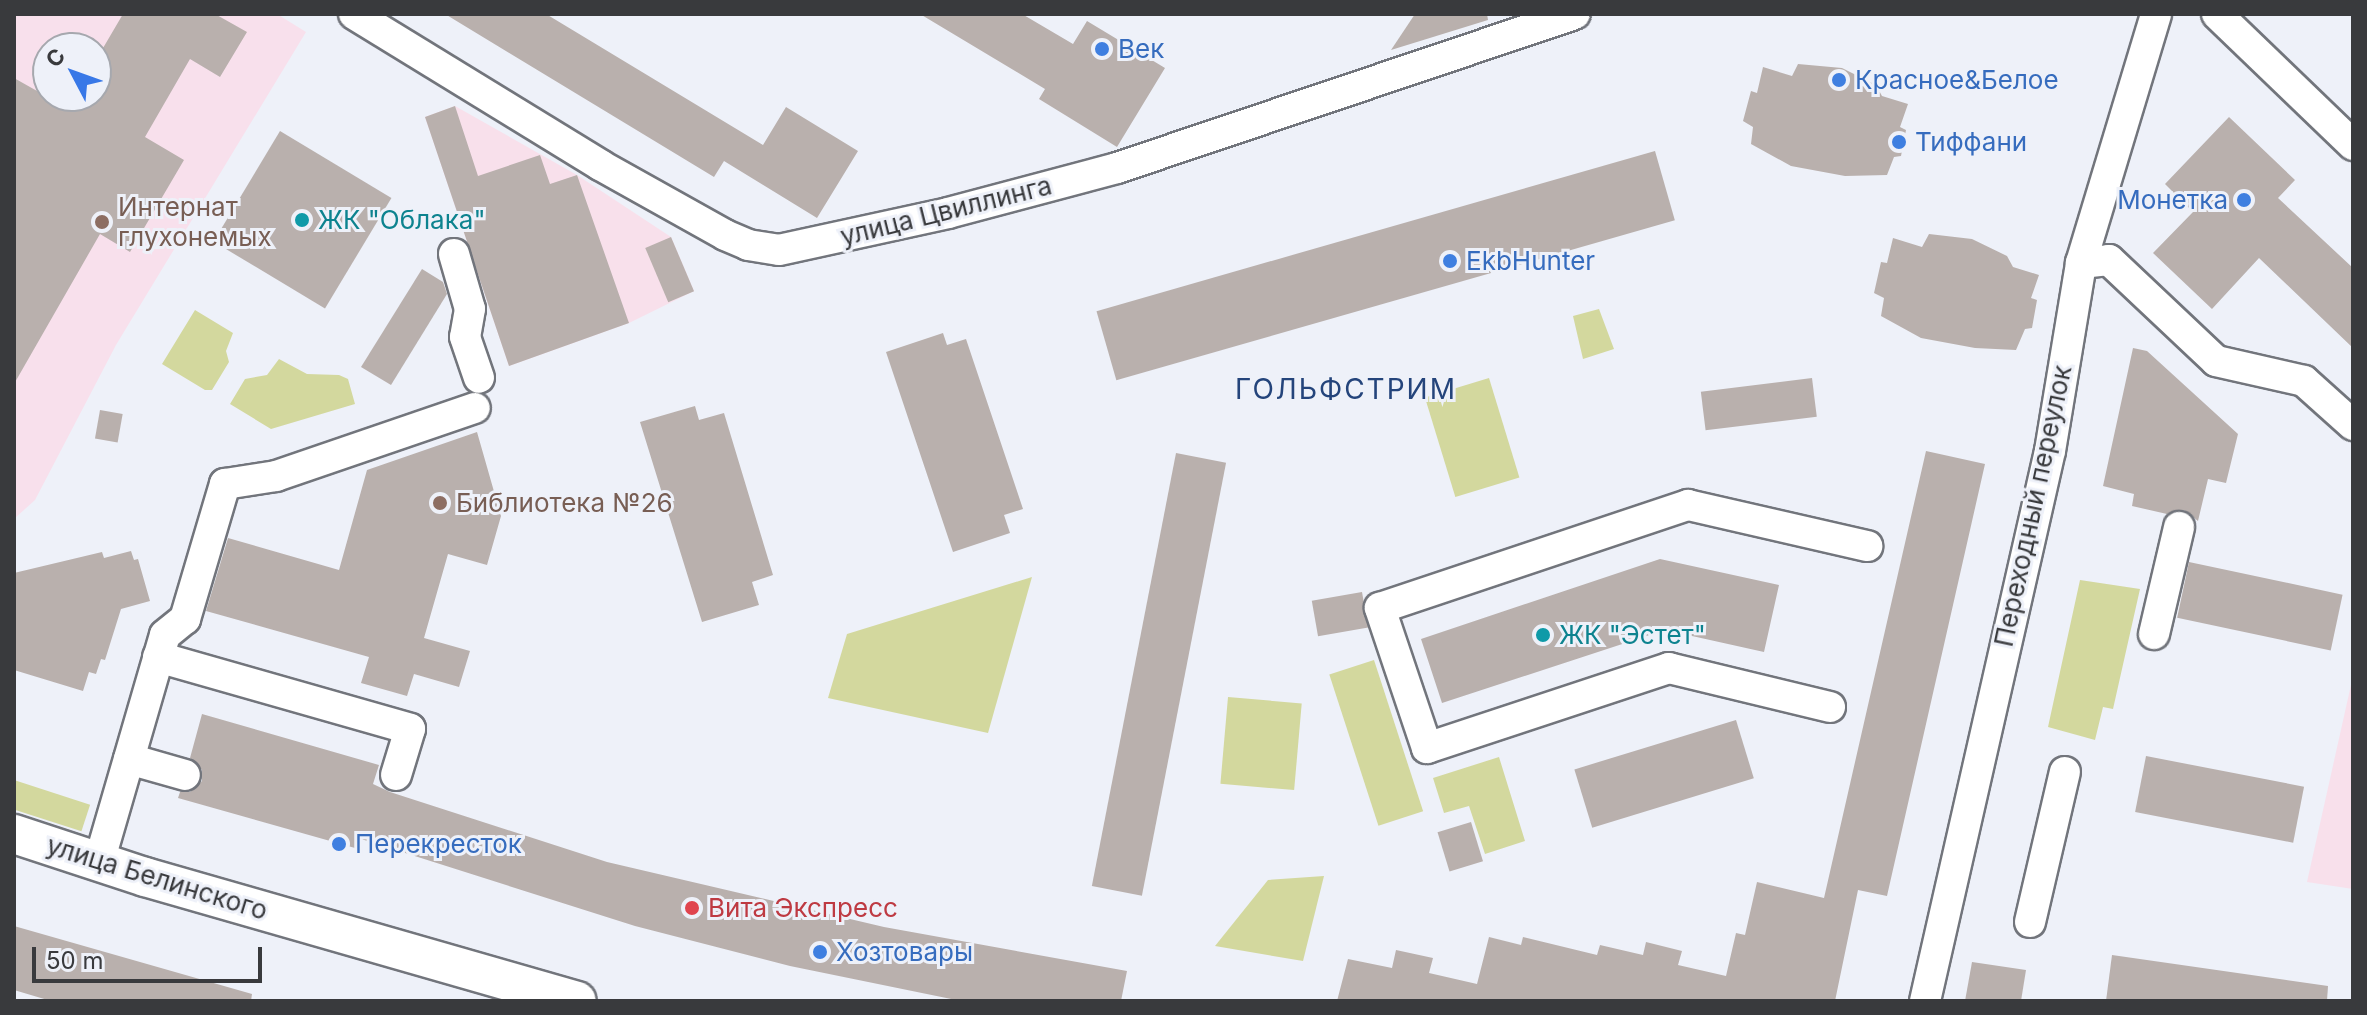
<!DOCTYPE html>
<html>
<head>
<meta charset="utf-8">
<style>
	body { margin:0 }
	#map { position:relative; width:2367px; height:1015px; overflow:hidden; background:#eef1f9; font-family:Inter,sans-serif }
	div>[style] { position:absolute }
	.industrial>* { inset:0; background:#f8e0eb }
	.education>* { inset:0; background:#f8e0ec }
	.green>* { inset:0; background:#d3d89e; transform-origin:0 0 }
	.building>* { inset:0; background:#b9b0ad; transform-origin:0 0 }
	.roads { filter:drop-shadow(2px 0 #72757c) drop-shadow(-2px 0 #72757c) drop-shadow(0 2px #72757c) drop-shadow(0 -2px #72757c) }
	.minor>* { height:30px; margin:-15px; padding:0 15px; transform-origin:15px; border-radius:15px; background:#fff }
	.major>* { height:38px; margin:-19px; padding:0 19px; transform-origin:19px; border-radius:19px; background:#fff }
	.dots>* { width:22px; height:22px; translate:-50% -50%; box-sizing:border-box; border:4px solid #eef1f9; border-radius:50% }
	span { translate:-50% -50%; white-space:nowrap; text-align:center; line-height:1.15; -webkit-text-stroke:6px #eef1f9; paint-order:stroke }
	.shop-label { font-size:26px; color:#366cbe }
	.left { translate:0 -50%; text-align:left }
	.right { translate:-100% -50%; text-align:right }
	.education-label { font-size:26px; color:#785e54 }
	.street-label { font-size:26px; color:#393a3d }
	.culture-label { font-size:26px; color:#0d838f }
	.health-label { font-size:26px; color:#be3a42 }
	.neighbourhood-label { font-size:28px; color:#24447b; letter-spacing:2px }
	.frame { position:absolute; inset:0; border:16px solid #393a3d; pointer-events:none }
	.north { position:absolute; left:32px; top:32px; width:80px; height:80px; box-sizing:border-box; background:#eef1f9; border:2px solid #a6a8ae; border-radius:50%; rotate:311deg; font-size:22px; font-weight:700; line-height:32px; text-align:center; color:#393a3d }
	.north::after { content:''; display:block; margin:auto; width:28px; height:36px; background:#3878e7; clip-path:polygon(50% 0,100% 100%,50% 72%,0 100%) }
	.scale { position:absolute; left:32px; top:947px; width:230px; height:36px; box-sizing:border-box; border:4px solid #393a3d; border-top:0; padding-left:10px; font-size:24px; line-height:28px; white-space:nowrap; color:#393a3d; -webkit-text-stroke:6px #eef1f9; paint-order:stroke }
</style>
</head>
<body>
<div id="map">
	<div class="industrial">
		<div style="clip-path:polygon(455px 106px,577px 175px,671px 237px,694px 291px,629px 323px,509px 366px,425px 117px)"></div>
		<div style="clip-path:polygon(2353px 676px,2353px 889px,2307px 882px)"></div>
	</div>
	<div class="education">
		<div style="clip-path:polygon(evenodd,14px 14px,277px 14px,306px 32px,116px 345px,35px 500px,14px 519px,14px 14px,48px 48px,96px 48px,96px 96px,48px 96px,48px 48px)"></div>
	</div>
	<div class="green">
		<div style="clip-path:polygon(1599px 309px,1614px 349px,1583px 359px,1573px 316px)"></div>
		<div style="clip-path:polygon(195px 310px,233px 333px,226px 351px,229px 362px,212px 390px,205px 390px,162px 364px)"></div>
		<div style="clip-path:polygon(279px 359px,307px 374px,339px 375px,348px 379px,355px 404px,271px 429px,230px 404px,245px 379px,267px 375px)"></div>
		<div style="left:1489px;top:378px;width:104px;height:67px;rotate:73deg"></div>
		<div style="clip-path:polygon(1032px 577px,988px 733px,828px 698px,847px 634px)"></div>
		<div style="clip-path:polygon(2080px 580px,2140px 589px,2113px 709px,2103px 707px,2095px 740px,2048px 727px)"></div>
		<div style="left:1374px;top:660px;width:159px;height:47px;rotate:72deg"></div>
		<div style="left:1228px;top:697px;width:74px;height:87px;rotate:5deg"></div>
		<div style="clip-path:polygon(1499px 757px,1525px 841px,1485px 854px,1469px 806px,1444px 813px,1433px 778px)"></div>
		<div style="left:14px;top:780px;width:80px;height:28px;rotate:18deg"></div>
		<div style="clip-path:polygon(1324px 876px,1303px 961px,1215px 946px,1268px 880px)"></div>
	</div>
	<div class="building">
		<div style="clip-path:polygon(123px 14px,215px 14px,247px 32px,220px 77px,190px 59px,145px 137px,184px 160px,130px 252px,100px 234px,14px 384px,14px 78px,46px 96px,96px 96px,96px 60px)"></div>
		<div style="clip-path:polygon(445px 14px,546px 14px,763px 145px,786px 107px,858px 151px,817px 218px,724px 161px,714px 177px)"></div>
		<div style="clip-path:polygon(920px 14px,1022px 14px,1073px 44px,1087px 21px,1165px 68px,1117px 147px,1039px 99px,1045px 89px)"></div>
		<div style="clip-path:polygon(1415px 14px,1487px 14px,1488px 20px,1391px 50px)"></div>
		<div style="clip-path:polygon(1798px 64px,1842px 68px,1876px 85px,1882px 96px,1908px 104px,1900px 127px,1906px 130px,1901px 156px,1894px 157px,1887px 175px,1845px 176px,1791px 166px,1751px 144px,1753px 127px,1743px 121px,1751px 91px,1757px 93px,1763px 67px,1792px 76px)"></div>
		<div style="clip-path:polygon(455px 106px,478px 176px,540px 155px,550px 184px,577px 175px,629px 323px,509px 366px,425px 117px)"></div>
		<div style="clip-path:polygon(2229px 117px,2295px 180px,2278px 198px,2353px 268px,2353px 348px,2259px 258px,2212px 309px,2153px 253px,2193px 212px,2165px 184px)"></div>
		<div style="left:280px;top:131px;width:130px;height:129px;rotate:31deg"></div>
		<div style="left:1655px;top:151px;width:72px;height:581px;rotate:74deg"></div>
		<div style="clip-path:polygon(1929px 234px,1972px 239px,2007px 256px,2013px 267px,2039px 275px,2031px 298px,2037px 300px,2032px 328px,2025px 329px,2016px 350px,1975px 348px,1921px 338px,1881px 316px,1884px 298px,1874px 293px,1881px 262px,1887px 263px,1893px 238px,1922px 247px)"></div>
		<div style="left:671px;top:237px;width:59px;height:28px;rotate:67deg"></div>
		<div style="clip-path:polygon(422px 269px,443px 282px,447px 294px,391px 385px,361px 367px)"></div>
		<div style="clip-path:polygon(943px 333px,947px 345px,966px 339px,1023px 509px,1004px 515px,1010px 533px,953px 552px,886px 352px)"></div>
		<div style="clip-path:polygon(2133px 348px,2147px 351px,2238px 434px,2226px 483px,2208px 479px,2198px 521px,2184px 510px,2167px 514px,2132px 506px,2134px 494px,2103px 486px)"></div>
		<div style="left:1812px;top:378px;width:39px;height:112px;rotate:83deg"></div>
		<div style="clip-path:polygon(695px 406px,699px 420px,724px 413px,773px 575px,752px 582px,759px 605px,702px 622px,640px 422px)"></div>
		<div style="left:100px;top:410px;width:23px;height:29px;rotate:10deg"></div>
		<div style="clip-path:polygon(477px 432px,501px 516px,487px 565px,448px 554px,424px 638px,470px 651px,459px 687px,414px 674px,407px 696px,361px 683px,369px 657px,206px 611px,228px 538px,339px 570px,367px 470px)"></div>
		<div style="clip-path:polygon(1926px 451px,1985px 464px,1887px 896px,1858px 890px,1835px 1001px,1337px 1001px,1348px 959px,1392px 968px,1396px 950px,1433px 958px,1429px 973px,1477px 984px,1489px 937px,1521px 945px,1523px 937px,1597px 955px,1600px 945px,1643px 955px,1646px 942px,1682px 951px,1678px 965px,1726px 976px,1736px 933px,1745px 935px,1757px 882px,1824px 898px)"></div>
		<div style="left:1176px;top:453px;width:51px;height:441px;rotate:11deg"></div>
		<div style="clip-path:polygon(131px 551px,134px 560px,138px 559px,150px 601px,121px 609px,105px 660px,101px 659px,96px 674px,89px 672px,83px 691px,14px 670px,14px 573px,102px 552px,104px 558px)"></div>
		<div style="clip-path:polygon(1660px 559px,1779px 585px,1764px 652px,1665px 630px,1442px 703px,1421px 639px)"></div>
		<div style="left:2189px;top:562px;width:157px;height:57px;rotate:12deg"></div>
		<div style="left:1362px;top:592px;width:36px;height:51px;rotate:80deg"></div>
		<div style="clip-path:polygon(202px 714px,379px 765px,373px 784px,390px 792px,607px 862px,884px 927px,1127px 971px,1121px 1001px,961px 1001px,790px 966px,635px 926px,358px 838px,355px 848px,178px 798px,180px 792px,190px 792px,202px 781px,202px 770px,190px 758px)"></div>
		<div style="left:1736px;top:720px;width:61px;height:169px;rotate:73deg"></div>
		<div style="left:2146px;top:756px;width:161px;height:57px;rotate:11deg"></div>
		<div style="left:1471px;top:822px;width:41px;height:35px;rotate:73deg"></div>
		<div style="clip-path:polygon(14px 926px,252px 994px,251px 1001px,51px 1001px,14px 990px)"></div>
		<div style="clip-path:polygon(2112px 955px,2328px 986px,2327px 1001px,2106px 1001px)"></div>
		<div style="clip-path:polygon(1972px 962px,2026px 970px,2021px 1001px,1965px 1001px)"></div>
	</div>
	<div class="roads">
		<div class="minor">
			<div style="left:354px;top:14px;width:289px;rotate:31.5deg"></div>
			<div style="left:600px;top:165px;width:143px;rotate:29.2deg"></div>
			<div style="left:725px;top:235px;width:25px;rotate:23deg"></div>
			<div style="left:748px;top:245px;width:31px;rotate:9deg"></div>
			<div style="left:779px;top:250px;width:173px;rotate:-12.3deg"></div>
			<div style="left:948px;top:213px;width:175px;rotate:-14.9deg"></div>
			<div style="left:1117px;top:168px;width:483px;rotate:-18.6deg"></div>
			<div style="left:2217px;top:14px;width:189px;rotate:43.9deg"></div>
			<div style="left:454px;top:254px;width:57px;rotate:73.8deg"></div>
			<div style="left:470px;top:309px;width:28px;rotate:100deg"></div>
			<div style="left:465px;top:337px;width:43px;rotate:71.1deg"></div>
			<div style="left:2081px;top:263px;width:28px;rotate:-6deg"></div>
			<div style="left:2109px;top:260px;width:147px;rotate:43.3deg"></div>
			<div style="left:2216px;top:361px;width:90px;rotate:12.8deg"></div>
			<div style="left:2304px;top:381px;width:66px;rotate:41.9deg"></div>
			<div style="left:2154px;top:634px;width:110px;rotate:-76.8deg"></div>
			<div style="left:158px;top:657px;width:262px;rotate:15.9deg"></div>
			<div style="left:410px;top:729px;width:48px;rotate:106.9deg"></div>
			<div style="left:1830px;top:707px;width:166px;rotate:-166.4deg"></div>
			<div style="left:1669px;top:668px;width:255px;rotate:161.7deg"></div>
			<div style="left:1427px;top:748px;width:148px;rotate:-108.6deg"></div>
			<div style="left:1380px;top:608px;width:325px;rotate:-18.5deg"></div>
			<div style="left:1688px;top:505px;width:184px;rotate:12.9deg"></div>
			<div style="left:129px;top:759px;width:58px;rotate:15.9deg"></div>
			<div style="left:99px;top:862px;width:236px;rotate:-73.8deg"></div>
			<div style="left:165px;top:635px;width:26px;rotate:-39deg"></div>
			<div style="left:185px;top:619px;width:141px;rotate:-73.5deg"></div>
			<div style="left:225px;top:484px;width:52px;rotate:-8.9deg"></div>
			<div style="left:276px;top:476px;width:210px;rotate:-18.9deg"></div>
			<div style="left:2030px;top:922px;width:154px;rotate:-76.9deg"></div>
			<div style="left:1925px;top:1001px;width:564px;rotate:-77.2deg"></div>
			<div style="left:2050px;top:451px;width:191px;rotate:-80.6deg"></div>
			<div style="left:2081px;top:263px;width:260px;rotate:-73.2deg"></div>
		</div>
		<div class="major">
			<div style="left:14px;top:834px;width:138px;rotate:18.2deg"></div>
			<div style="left:145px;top:877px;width:449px;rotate:16deg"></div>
		</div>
	</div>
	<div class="dots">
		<div style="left:1102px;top:49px;background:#3f7fe0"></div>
		<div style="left:1839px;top:80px;background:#3f7fe0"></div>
		<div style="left:1899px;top:142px;background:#3f7fe0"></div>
		<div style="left:2244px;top:200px;background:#3f7fe0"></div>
		<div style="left:302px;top:220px;background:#0f9aa8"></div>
		<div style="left:102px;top:222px;background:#8d6e63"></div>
		<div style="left:1450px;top:261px;background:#3f7fe0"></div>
		<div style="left:440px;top:503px;background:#8d6e63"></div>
		<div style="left:1543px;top:635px;background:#0f9aa8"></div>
		<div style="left:339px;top:844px;background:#3f7fe0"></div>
		<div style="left:692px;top:908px;background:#e0444e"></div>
		<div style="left:820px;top:952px;background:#3f7fe0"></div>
	</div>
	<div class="shop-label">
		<span class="left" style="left:1118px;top:49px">Век</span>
		<span class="left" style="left:1855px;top:80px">Красное&amp;Белое</span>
		<span class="left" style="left:1915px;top:142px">Тиффани</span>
		<span class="right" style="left:2228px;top:200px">Монетка</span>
		<span class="left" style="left:1466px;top:261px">EkbHunter</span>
		<span class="left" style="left:355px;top:844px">Перекресток</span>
		<span class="left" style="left:836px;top:952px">Хозтовары</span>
	</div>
	<div class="education-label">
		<span class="left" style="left:118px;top:222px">Интернат<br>глухонемых</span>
		<span class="left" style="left:456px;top:503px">Библиотека №26</span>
	</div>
	<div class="street-label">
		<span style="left:946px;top:211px;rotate:-14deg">улица Цвиллинга</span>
		<span style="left:2033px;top:506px;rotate:-78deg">Переходный переулок</span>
		<span style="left:157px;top:878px;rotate:17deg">улица Белинского</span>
	</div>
	<div class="culture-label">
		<span class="left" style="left:318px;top:220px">ЖК "Облака"</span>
		<span class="left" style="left:1559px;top:635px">ЖК "Эстет"</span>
	</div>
	<div class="health-label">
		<span class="left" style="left:708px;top:908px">Вита Экспресс</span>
	</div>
	<div class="neighbourhood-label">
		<span style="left:1346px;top:389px">ГОЛЬФСТРИМ</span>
	</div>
	<div class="frame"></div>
	<div class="north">С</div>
	<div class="scale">50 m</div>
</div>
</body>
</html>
